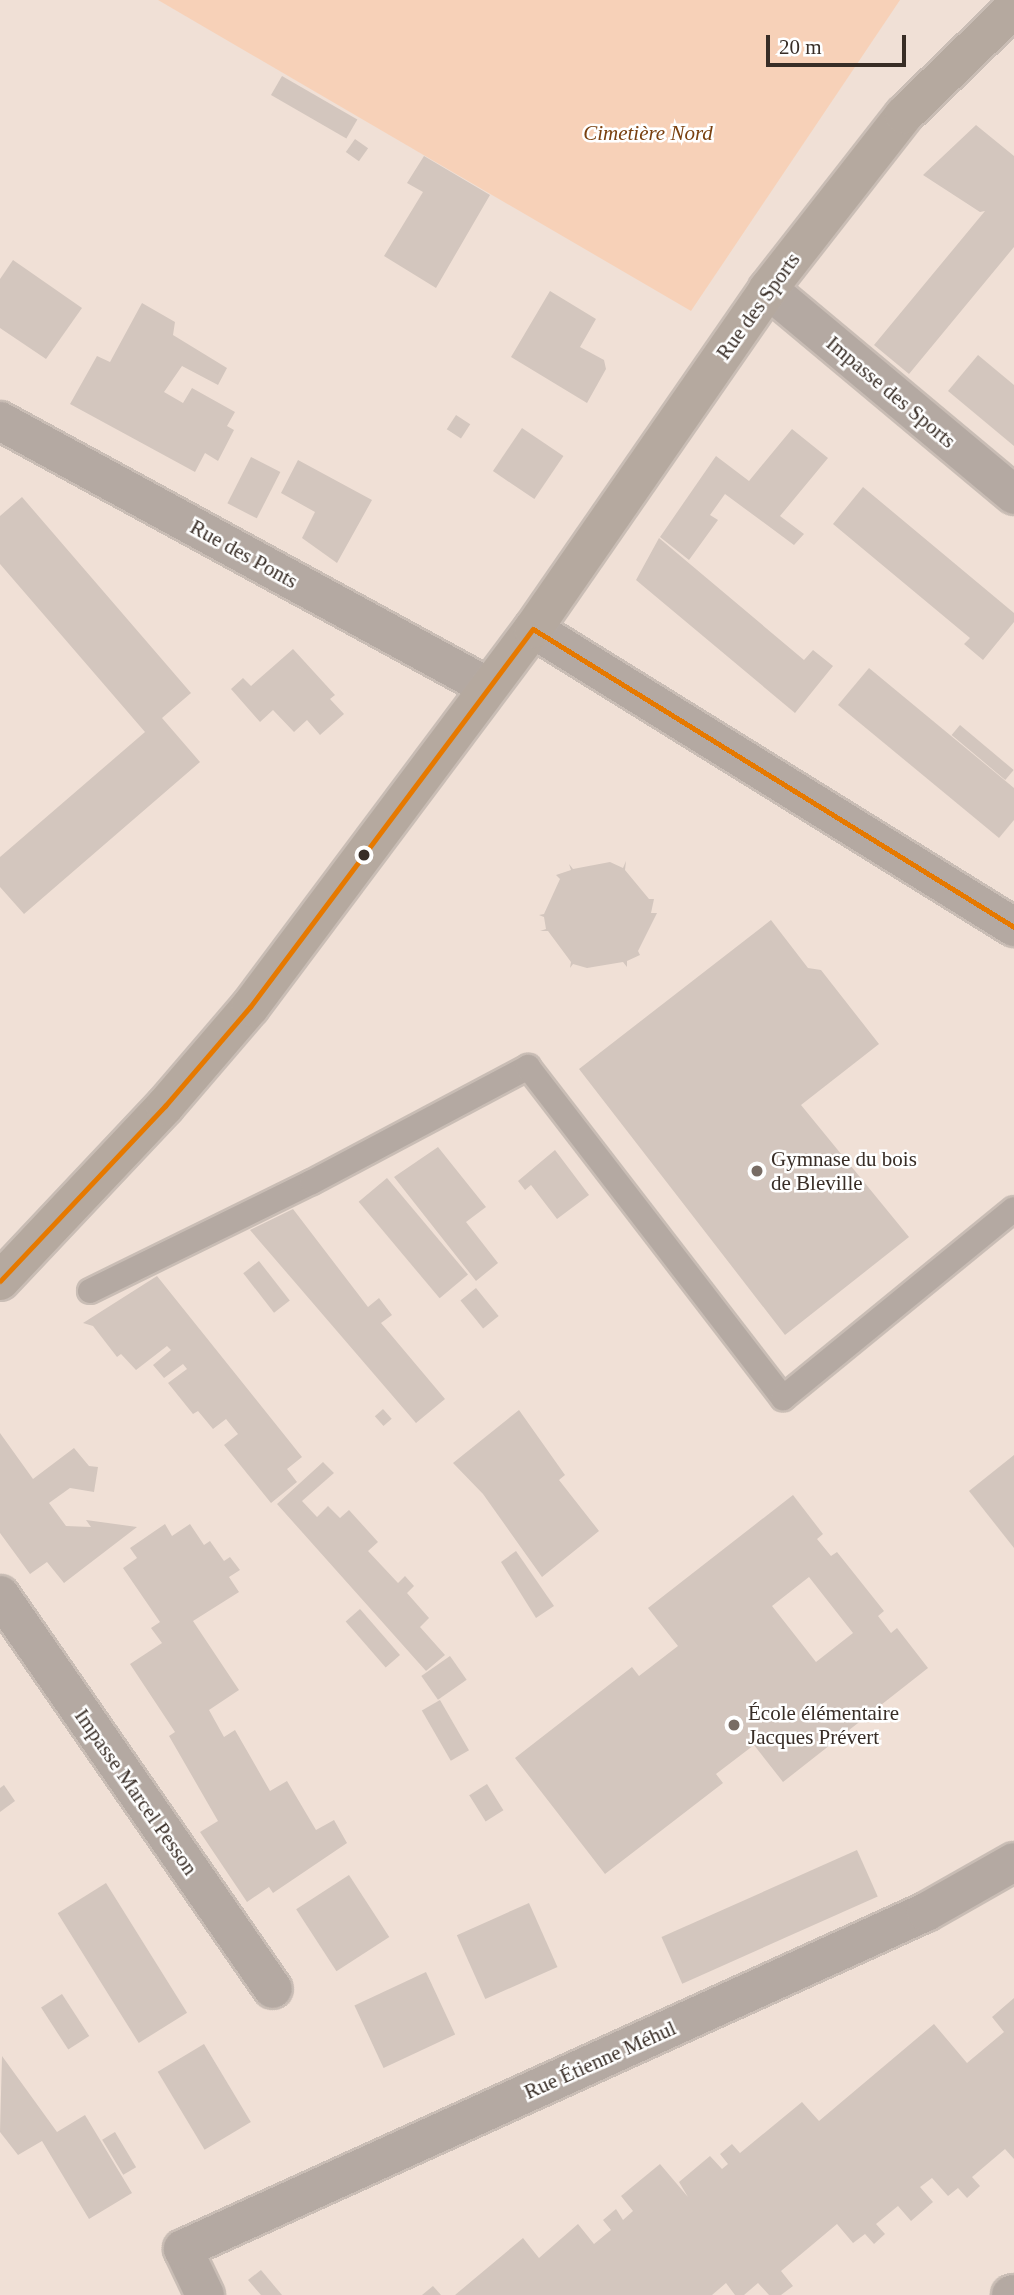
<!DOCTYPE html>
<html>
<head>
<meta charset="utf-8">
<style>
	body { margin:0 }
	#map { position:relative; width:1014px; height:2295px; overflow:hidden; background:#f0e0d6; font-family:Georgia,serif }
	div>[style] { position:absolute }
	.green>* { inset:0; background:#f7d1b8 }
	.building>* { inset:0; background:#d3c6be; transform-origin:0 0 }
	.roads { filter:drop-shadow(2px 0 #c9bdb5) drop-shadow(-2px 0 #c9bdb5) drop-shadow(0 2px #c9bdb5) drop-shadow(0 -2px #c9bdb5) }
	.lane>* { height:24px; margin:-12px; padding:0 12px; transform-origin:12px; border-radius:12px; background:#b4a9a2 }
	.street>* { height:38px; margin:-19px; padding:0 19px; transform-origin:19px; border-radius:19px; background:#b4a9a2 }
	.secondary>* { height:38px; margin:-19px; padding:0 19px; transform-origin:19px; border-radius:19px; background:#b5a99f }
	.bus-1>* { height:5px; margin:-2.5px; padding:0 2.5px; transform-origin:2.5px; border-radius:2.5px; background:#e67900 }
	.dots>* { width:19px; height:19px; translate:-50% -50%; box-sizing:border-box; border:4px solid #fff; border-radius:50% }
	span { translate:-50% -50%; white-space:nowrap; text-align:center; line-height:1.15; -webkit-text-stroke:5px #fff; paint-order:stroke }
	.park-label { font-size:21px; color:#79400f; font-style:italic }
	.street-label { font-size:21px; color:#382d26 }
	.poi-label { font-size:21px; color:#382d26 }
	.left { translate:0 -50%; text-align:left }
	.scale { position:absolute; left:766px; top:35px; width:140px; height:32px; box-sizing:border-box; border:4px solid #382d26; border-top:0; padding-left:9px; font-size:21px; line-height:24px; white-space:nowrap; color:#382d26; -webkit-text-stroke:5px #fff; paint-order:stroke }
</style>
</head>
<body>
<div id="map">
	<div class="green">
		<div style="clip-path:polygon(158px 0,900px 0,691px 311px)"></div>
	</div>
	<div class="building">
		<div style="left:282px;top:76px;width:87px;height:22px;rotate:30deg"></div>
		<div style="clip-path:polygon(976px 125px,1014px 156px,1014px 247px,909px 374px,874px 345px,985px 211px,980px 212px,923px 175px)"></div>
		<div style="left:355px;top:139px;width:16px;height:16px;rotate:35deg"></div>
		<div style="clip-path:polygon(424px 156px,490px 195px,436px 288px,384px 256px,423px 192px,407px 183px)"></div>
		<div style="clip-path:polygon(13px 260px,82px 308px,46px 359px,0 328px,0 279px)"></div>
		<div style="clip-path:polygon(550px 291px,596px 319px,580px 347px,604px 360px,606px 369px,587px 403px,511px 357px)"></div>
		<div style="clip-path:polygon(142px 303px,175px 322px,173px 335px,227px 368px,218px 385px,182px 366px,164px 392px,183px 403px,192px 388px,235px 412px,227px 426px,234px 430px,218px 461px,205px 453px,195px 472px,70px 404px,97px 356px,110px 362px)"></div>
		<div style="clip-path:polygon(978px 355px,1014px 385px,1014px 446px,948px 391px)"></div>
		<div style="left:456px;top:415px;width:17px;height:17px;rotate:33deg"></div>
		<div style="left:522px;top:428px;width:50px;height:52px;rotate:34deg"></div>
		<div style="clip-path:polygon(792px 429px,828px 458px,780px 516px,804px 534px,794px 545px,725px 494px,710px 515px,718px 520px,689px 560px,660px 537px,716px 456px,749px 481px)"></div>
		<div style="left:251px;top:457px;width:33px;height:52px;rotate:27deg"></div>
		<div style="clip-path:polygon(298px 460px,372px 500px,337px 563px,302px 538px,315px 512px,281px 493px)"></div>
		<div style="clip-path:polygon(863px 487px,1014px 613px,1014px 622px,983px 660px,964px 644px,970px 638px,833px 524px)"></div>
		<div style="clip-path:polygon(22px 497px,191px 693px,162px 718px,200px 762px,24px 914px,0 887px,0 857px,145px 732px,0 564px,0 516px)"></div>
		<div style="clip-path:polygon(659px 538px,804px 660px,813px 650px,833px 666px,795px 713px,636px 580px)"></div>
		<div style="clip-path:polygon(293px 649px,335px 695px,330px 699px,344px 714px,320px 735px,307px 720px,294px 732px,273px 710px,260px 722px,231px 689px,243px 678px,251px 686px)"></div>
		<div style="clip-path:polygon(869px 668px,1014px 788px,1014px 820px,999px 838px,838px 705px)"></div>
		<div style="left:960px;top:725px;width:70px;height:13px;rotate:40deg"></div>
		<div style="clip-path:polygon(626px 861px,625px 870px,649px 899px,654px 899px,651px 913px,657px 913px,638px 951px,640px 955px,627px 961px,627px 967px,623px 962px,587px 968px,573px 964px,570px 968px,571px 962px,548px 931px,540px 931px,546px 929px,544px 917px,539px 915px,544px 914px,560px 879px,556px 875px,571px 870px,569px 864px,573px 869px,610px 862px,623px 868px)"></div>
		<div style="clip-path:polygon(771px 920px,808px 968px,821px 970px,879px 1044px,801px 1105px,909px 1237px,785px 1335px,579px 1069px)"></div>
		<div style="clip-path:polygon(438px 1147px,486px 1207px,466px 1222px,498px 1263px,476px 1281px,394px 1177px)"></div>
		<div style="clip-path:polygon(555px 1150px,589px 1195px,557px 1219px,531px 1185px,525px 1190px,518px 1181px)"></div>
		<div style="left:387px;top:1178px;width:126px;height:37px;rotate:50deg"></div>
		<div style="clip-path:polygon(293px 1209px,368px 1307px,379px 1298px,392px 1315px,381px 1323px,445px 1399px,416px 1423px,250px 1230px)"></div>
		<div style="left:259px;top:1261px;width:50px;height:20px;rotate:52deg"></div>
		<div style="clip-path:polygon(157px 1276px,302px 1457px,287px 1469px,297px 1482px,271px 1503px,224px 1445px,238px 1434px,226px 1419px,213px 1429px,198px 1411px,193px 1414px,168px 1383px,187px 1369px,183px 1364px,164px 1378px,153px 1365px,171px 1350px,167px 1346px,136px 1370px,121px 1354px,117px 1357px,93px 1326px,83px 1323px)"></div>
		<div style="left:476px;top:1288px;width:36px;height:20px;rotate:51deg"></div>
		<div style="left:383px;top:1409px;width:13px;height:11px;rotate:48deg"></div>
		<div style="clip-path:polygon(519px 1410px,565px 1475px,559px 1480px,599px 1531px,542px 1577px,483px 1494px,453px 1463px)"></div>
		<div style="clip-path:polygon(0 1433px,33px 1479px,74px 1448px,89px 1466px,98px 1467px,94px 1492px,70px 1488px,49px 1503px,66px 1526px,91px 1527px,86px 1520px,137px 1527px,64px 1583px,47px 1562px,30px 1574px,0 1533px)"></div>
		<div style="clip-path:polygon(1014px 1455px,1014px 1548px,969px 1491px)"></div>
		<div style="clip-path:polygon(323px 1462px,334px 1473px,302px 1501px,317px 1517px,328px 1506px,340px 1518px,349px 1510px,378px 1542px,368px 1551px,398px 1583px,405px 1576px,414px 1586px,407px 1593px,429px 1618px,420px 1627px,445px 1655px,426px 1671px,277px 1504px)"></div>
		<div style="clip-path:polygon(evenodd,793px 1495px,823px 1534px,817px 1539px,831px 1556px,837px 1552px,884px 1611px,878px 1616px,891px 1633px,897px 1628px,928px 1668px,783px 1782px,754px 1745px,716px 1774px,723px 1783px,605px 1874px,515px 1758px,632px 1667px,639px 1676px,678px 1646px,648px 1608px,793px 1495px,809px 1577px,853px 1633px,816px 1662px,772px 1606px,809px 1577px)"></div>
		<div style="clip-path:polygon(165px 1524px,172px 1536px,190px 1524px,204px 1545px,210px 1541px,224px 1561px,230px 1557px,240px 1570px,229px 1577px,239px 1592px,193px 1621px,239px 1690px,209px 1710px,224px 1737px,235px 1730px,270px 1791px,287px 1781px,316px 1830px,334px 1820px,347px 1843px,273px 1893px,269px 1887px,247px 1902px,200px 1832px,218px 1821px,169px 1736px,175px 1732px,130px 1664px,162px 1643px,151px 1628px,160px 1622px,123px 1568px,137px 1558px,130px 1548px)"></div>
		<div style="clip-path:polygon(516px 1551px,554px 1606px,536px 1618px,501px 1562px)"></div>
		<div style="left:360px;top:1609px;width:61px;height:19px;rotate:49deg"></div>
		<div style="left:450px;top:1656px;width:29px;height:35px;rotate:55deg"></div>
		<div style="left:440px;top:1700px;width:58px;height:21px;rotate:60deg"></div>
		<div style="left:487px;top:1784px;width:31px;height:21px;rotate:58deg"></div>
		<div style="clip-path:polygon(4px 1785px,15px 1801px,0 1812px,0 1788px)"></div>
		<div style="left:857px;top:1850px;width:51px;height:214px;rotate:66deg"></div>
		<div style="left:349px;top:1875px;width:74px;height:63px;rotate:57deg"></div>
		<div style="left:106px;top:1883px;width:153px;height:57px;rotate:58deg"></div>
		<div style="left:529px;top:1903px;width:70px;height:79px;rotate:66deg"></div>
		<div style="left:426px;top:1972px;width:69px;height:79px;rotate:65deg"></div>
		<div style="left:62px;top:1994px;width:50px;height:25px;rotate:57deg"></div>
		<div style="clip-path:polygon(1014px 1998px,1014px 2159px,1005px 2149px,972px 2177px,980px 2186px,967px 2198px,958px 2188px,948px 2196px,932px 2178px,920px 2187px,933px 2202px,911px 2221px,898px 2206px,876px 2224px,885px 2234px,874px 2244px,865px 2234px,853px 2243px,837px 2224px,781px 2271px,793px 2286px,781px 2295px,769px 2295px,758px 2283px,744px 2295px,735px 2295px,726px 2283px,712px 2295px,455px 2295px,523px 2238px,539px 2258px,578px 2224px,594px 2244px,611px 2230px,603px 2220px,616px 2209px,623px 2220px,633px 2211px,621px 2196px,660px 2164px,688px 2197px,679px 2182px,710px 2156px,722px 2169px,728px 2164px,720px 2154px,732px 2144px,740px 2153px,802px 2102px,819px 2121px,934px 2024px,967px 2063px,1004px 2032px,992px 2017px)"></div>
		<div style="left:204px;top:2044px;width:91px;height:54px;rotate:59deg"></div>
		<div style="clip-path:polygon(2px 2056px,57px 2132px,85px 2115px,132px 2193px,89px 2219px,42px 2141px,18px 2155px,0 2132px)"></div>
		<div style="left:115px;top:2132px;width:41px;height:15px;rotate:59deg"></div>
		<div style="clip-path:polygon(261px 2270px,282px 2295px,261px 2295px,248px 2280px)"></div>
		<div style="clip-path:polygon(433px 2286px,441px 2295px,422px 2295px)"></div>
	</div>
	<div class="roads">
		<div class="lane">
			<div style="left:90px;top:1291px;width:247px;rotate:-26.2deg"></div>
			<div style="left:312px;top:1182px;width:245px;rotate:-28deg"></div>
			<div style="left:528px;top:1067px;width:418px;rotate:52.4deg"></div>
			<div style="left:783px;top:1398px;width:298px;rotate:-39.3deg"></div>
		</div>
		<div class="street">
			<div style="left:768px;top:289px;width:321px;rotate:39.9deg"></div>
			<div style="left:0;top:421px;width:556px;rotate:28.59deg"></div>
			<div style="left:533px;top:629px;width:566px;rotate:31.78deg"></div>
			<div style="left:0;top:1595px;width:479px;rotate:55.3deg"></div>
			<div style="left:205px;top:2295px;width:51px;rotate:-115.6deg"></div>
			<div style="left:183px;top:2249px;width:816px;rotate:-24.4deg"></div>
			<div style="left:926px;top:1912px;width:101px;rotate:-29.6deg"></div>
			<div style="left:1011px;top:2295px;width:3px;rotate:-18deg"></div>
		</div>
		<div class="secondary">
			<div style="left:0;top:1281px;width:241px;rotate:-46.7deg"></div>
			<div style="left:165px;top:1106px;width:130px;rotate:-49.4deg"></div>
			<div style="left:250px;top:1007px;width:472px;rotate:-53.2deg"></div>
			<div style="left:533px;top:629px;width:413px;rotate:-55.3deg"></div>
			<div style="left:768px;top:289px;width:221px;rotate:-52deg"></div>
			<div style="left:904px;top:115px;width:153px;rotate:-44.2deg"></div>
		</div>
	</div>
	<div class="bus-1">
		<div style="left:533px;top:629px;width:566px;rotate:31.78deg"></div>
		<div style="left:0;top:1281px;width:241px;rotate:-46.7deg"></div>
		<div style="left:165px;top:1106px;width:130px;rotate:-49.4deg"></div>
		<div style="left:250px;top:1007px;width:472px;rotate:-53.2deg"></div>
	</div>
	<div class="dots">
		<div style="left:364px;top:855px;background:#382d26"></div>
		<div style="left:757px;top:1171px;background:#786c64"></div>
		<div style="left:734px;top:1725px;background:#786c64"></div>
	</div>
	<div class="park-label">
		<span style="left:648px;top:133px">Cimetière Nord</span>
	</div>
	<div class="street-label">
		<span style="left:758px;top:306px;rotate:-54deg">Rue des Sports</span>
		<span style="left:891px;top:392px;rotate:40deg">Impasse des Sports</span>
		<span style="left:244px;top:554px;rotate:29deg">Rue des Ponts</span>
		<span style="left:136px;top:1792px;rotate:55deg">Impasse Marcel Pesson</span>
		<span style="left:600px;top:2060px;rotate:-24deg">Rue Étienne Méhul</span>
	</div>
	<div class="poi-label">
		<span class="left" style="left:771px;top:1171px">Gymnase du bois<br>de Bleville</span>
		<span class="left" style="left:748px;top:1725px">École élémentaire<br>Jacques Prévert</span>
	</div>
	<div class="scale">20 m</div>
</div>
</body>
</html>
